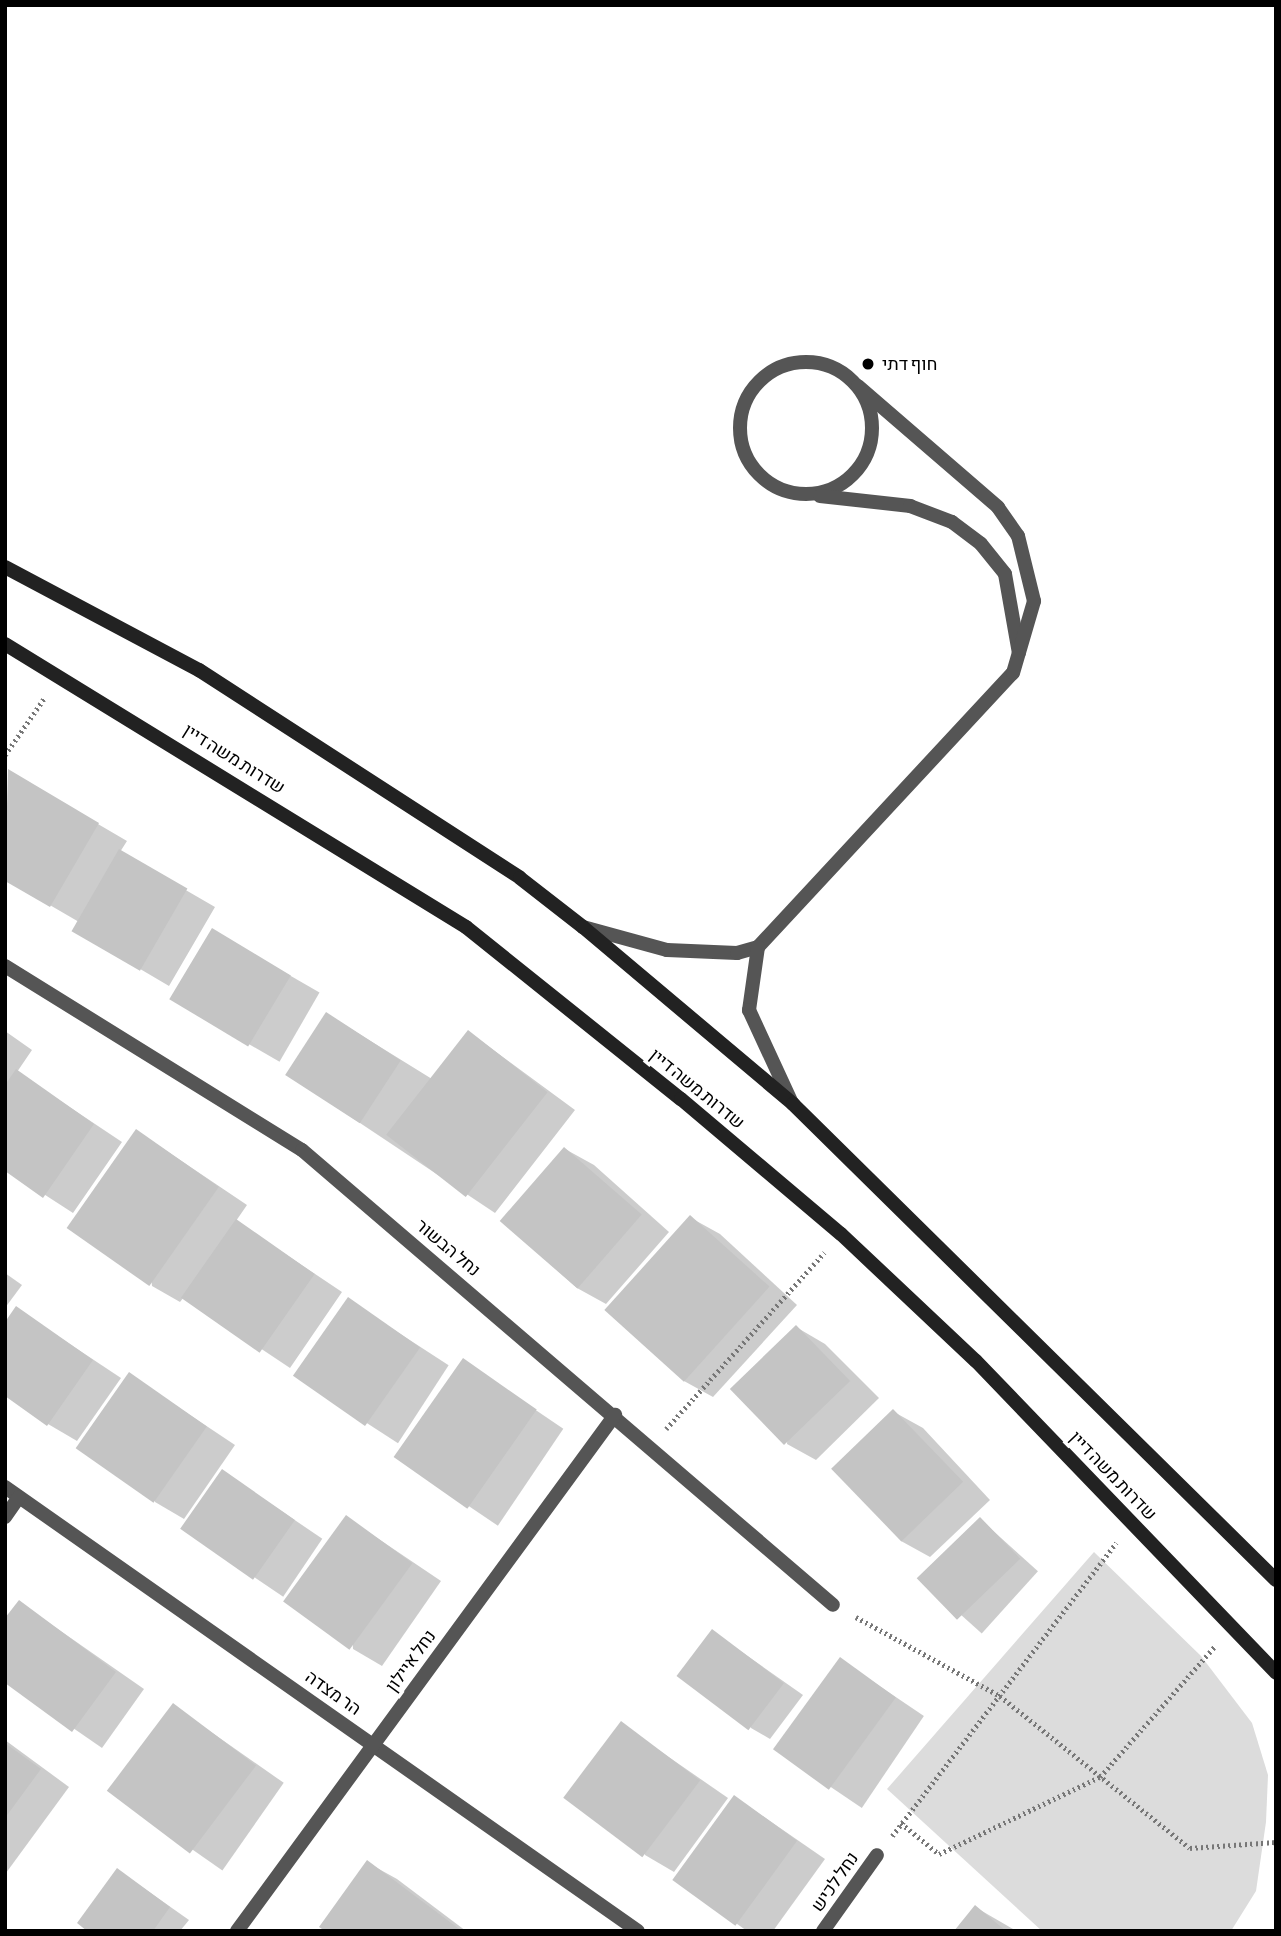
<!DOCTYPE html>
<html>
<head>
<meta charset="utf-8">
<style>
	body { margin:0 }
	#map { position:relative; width:1281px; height:1936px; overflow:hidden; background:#fff; font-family:"Asap Condensed",Heebo,sans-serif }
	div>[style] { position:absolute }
	.green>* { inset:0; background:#dcdcdc }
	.shadow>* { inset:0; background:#0003; transform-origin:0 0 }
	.building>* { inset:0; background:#c4c4c4; transform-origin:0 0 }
	.path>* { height:4.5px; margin-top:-2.25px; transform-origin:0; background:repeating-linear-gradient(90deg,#777 0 2px,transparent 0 5.5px) }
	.lane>* { height:14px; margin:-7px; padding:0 7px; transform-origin:7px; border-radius:7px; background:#555 }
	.lane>.ring { margin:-7px; padding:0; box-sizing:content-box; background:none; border:14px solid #555; border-radius:50% }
	.street>* { height:14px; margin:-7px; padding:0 7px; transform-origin:7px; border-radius:7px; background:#555 }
	.secondary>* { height:14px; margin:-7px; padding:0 7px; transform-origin:7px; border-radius:7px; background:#222 }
	.dots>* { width:19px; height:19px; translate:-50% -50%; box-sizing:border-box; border:4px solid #fff; border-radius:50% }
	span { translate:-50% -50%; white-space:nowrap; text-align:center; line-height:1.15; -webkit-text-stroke:7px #fff; paint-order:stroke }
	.poi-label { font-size:18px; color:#000 }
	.left { translate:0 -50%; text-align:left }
	.street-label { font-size:18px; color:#000 }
	.frame { position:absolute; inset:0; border:7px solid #000; pointer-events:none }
</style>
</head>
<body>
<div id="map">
	<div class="green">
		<div style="clip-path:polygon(1094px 1552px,1201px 1656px,1252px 1723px,1268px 1775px,1266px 1822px,1256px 1891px,1231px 1931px,1042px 1931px,887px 1789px)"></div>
	</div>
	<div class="shadow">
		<div style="clip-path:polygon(9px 772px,127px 841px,120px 852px,215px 907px,169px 986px,74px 930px,79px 922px,5px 879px)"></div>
		<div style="left:213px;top:931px;width:123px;height:80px;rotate:30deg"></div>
		<div style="clip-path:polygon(327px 1014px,432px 1079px,469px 1032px,575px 1110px,495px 1213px,288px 1075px)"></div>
		<div style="clip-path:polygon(5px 1031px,32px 1050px,17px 1072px,122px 1142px,73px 1213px,5px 1169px)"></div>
		<div style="clip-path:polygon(137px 1131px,247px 1205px,236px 1221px,342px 1292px,290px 1368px,184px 1297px,180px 1302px,152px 1286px)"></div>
		<div style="clip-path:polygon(565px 1149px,594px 1165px,669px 1232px,606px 1304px,577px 1288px,502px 1221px)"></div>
		<div style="clip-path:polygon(691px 1218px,720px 1234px,797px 1305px,713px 1397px,684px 1381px,607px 1310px)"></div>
		<div style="clip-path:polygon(5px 1273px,22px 1285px,5px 1308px)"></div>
		<div style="left:348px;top:1300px;width:120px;height:93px;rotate:33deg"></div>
		<div style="clip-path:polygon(17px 1309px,121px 1378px,77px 1441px,48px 1424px)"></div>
		<div style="clip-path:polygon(796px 1327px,825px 1344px,879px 1398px,816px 1460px,787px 1444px)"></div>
		<div style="left:463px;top:1361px;width:121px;height:117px;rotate:34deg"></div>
		<div style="clip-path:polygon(130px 1375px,235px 1445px,184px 1519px,155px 1502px)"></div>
		<div style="clip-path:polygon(894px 1412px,923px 1428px,990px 1500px,930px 1557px,901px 1541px)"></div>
		<div style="left:222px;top:1471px;width:121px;height:70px;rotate:34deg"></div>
		<div style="clip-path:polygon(346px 1517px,441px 1581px,382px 1666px,353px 1649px)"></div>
		<div style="left:980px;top:1519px;width:78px;height:84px;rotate:42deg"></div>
		<div style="clip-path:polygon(19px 1602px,144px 1689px,102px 1748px,5px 1681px)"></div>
		<div style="clip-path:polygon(712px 1631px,803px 1695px,770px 1739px,751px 1728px)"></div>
		<div style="left:841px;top:1660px;width:100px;height:111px;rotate:34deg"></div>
		<div style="left:174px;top:1706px;width:134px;height:107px;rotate:35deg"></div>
		<div style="clip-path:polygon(621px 1724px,728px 1798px,674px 1872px,645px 1855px)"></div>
		<div style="clip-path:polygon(5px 1740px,69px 1787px,6px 1873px,5px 1873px)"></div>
		<div style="clip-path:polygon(735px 1797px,825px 1859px,773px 1931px,747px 1931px,675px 1880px)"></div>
		<div style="clip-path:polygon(368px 1863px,397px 1879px,466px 1931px,328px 1931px)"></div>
		<div style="clip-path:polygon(118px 1870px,189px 1920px,180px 1931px,90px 1931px)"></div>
		<div style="clip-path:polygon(975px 1907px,1013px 1929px,1015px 1931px,957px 1931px)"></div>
	</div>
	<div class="building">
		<div style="clip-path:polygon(8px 769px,99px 823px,50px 907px,5px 881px)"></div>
		<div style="left:119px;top:849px;width:79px;height:95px;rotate:30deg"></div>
		<div style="left:212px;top:928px;width:92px;height:83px;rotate:31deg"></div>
		<div style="left:326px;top:1012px;width:89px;height:75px;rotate:33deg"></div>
		<div style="left:468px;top:1030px;width:101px;height:133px;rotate:38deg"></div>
		<div style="clip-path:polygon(16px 1069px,94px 1124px,43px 1198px,5px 1171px,5px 1085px)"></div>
		<div style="left:136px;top:1129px;width:101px;height:121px;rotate:35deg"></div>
		<div style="left:564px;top:1147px;width:103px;height:98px;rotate:41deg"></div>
		<div style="left:690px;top:1215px;width:107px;height:128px;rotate:42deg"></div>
		<div style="left:236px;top:1219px;width:96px;height:96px;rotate:35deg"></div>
		<div style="left:348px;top:1297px;width:88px;height:96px;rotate:35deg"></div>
		<div style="clip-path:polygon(16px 1306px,93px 1360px,47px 1426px,5px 1396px,5px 1322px)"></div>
		<div style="left:796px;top:1325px;width:78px;height:92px;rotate:46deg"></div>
		<div style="left:463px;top:1358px;width:90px;height:121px;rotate:35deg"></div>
		<div style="left:129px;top:1372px;width:95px;height:93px;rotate:35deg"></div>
		<div style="left:893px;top:1409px;width:101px;height:86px;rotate:46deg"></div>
		<div style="left:222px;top:1469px;width:89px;height:73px;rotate:35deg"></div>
		<div style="left:346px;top:1515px;width:82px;height:107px;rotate:36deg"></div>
		<div style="left:980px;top:1517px;width:58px;height:88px;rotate:46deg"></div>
		<div style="clip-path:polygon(19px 1600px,116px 1672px,72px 1732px,5px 1683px,5px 1618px)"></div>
		<div style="left:712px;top:1629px;width:90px;height:59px;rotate:37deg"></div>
		<div style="left:840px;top:1657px;width:69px;height:114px;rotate:36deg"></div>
		<div style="left:173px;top:1703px;width:104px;height:110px;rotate:37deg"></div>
		<div style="left:621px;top:1721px;width:99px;height:96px;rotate:37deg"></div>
		<div style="clip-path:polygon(5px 1743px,41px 1769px,5px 1818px)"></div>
		<div style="left:734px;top:1795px;width:78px;height:105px;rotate:36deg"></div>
		<div style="clip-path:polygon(367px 1860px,462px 1931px,325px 1931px,319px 1927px)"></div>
		<div style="clip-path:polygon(117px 1868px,170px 1907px,153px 1931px,87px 1931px,77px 1923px)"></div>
		<div style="clip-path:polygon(975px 1905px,1006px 1931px,954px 1931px)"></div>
	</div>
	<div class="path">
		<div style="left:5px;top:755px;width:70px;rotate:-55.4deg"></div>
		<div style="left:666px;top:1429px;width:237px;rotate:-48.1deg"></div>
		<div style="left:856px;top:1617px;width:164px;rotate:28.7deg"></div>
		<div style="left:1000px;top:1696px;width:243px;rotate:38.7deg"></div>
		<div style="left:1190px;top:1848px;width:86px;rotate:-4deg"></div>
		<div style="left:901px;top:1823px;width:49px;rotate:39.2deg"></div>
		<div style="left:939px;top:1854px;width:178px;rotate:-25.6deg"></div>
		<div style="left:1100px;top:1777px;width:174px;rotate:-48.7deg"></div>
		<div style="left:892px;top:1836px;width:369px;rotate:-52.6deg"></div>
	</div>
	<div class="lane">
		<div class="ring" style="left:740px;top:362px;width:118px;height:118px"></div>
		<div style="left:820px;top:496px;width:91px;rotate:6.3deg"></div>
		<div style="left:910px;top:506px;width:45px;rotate:20.9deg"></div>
		<div style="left:952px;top:522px;width:36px;rotate:37deg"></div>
		<div style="left:981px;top:544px;width:38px;rotate:51deg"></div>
		<div style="left:1005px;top:574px;width:80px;rotate:80deg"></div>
		<div style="left:583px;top:927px;width:87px;rotate:15.3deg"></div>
		<div style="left:667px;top:950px;width:70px;rotate:2.5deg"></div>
		<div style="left:737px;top:953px;width:22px;rotate:-16deg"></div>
		<div style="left:758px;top:947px;width:374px;rotate:-47.1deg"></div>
		<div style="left:1013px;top:673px;width:75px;rotate:-73.7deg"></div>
		<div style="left:1034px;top:601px;width:67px;rotate:-103.8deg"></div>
		<div style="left:1018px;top:536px;width:35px;rotate:-125deg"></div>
		<div style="left:998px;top:507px;width:185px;rotate:-139.2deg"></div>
		<div style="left:758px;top:947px;width:64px;rotate:98.1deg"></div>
		<div style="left:749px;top:1010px;width:102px;rotate:65.2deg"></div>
	</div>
	<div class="street">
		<div style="left:5px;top:966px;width:349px;rotate:31.8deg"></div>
		<div style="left:302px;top:1150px;width:699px;rotate:40.59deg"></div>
		<div style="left:5px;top:1487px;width:773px;rotate:35.05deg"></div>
		<div style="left:5px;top:1517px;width:24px;rotate:-55deg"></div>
		<div style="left:237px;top:1931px;width:640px;rotate:-53.78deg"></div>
		<div style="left:823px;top:1931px;width:93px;rotate:-54.6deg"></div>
	</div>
	<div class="secondary">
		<div style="left:5px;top:567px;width:220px;rotate:28deg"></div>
		<div style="left:199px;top:670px;width:382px;rotate:32.9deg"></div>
		<div style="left:520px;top:878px;width:80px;rotate:37.9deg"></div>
		<div style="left:583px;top:927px;width:275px;rotate:40.1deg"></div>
		<div style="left:793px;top:1104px;width:678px;rotate:44.58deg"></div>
		<div style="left:5px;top:644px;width:541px;rotate:31.55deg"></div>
		<div style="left:466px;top:927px;width:275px;rotate:38.7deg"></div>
		<div style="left:681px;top:1099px;width:209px;rotate:40.2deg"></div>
		<div style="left:841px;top:1234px;width:185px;rotate:43.3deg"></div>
		<div style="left:976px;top:1361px;width:433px;rotate:46.1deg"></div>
	</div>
	<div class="dots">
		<div style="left:868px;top:364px;background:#000"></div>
	</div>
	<div class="poi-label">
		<span class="left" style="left:882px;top:364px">חוף דתי</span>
	</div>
	<div class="street-label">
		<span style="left:234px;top:759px;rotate:32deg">שדרות משה דיין</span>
		<span style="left:697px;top:1089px;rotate:39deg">שדרות משה דיין</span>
		<span style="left:448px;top:1248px;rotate:40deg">נחל הבשור</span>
		<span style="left:1113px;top:1476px;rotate:46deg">שדרות משה דיין</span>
		<span style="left:411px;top:1661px;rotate:-54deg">נחל איילון</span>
		<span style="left:333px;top:1693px;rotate:35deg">הר מצדה</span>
		<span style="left:835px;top:1882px;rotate:-55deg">נחל לכיש</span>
	</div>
	<div class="frame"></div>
</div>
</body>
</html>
